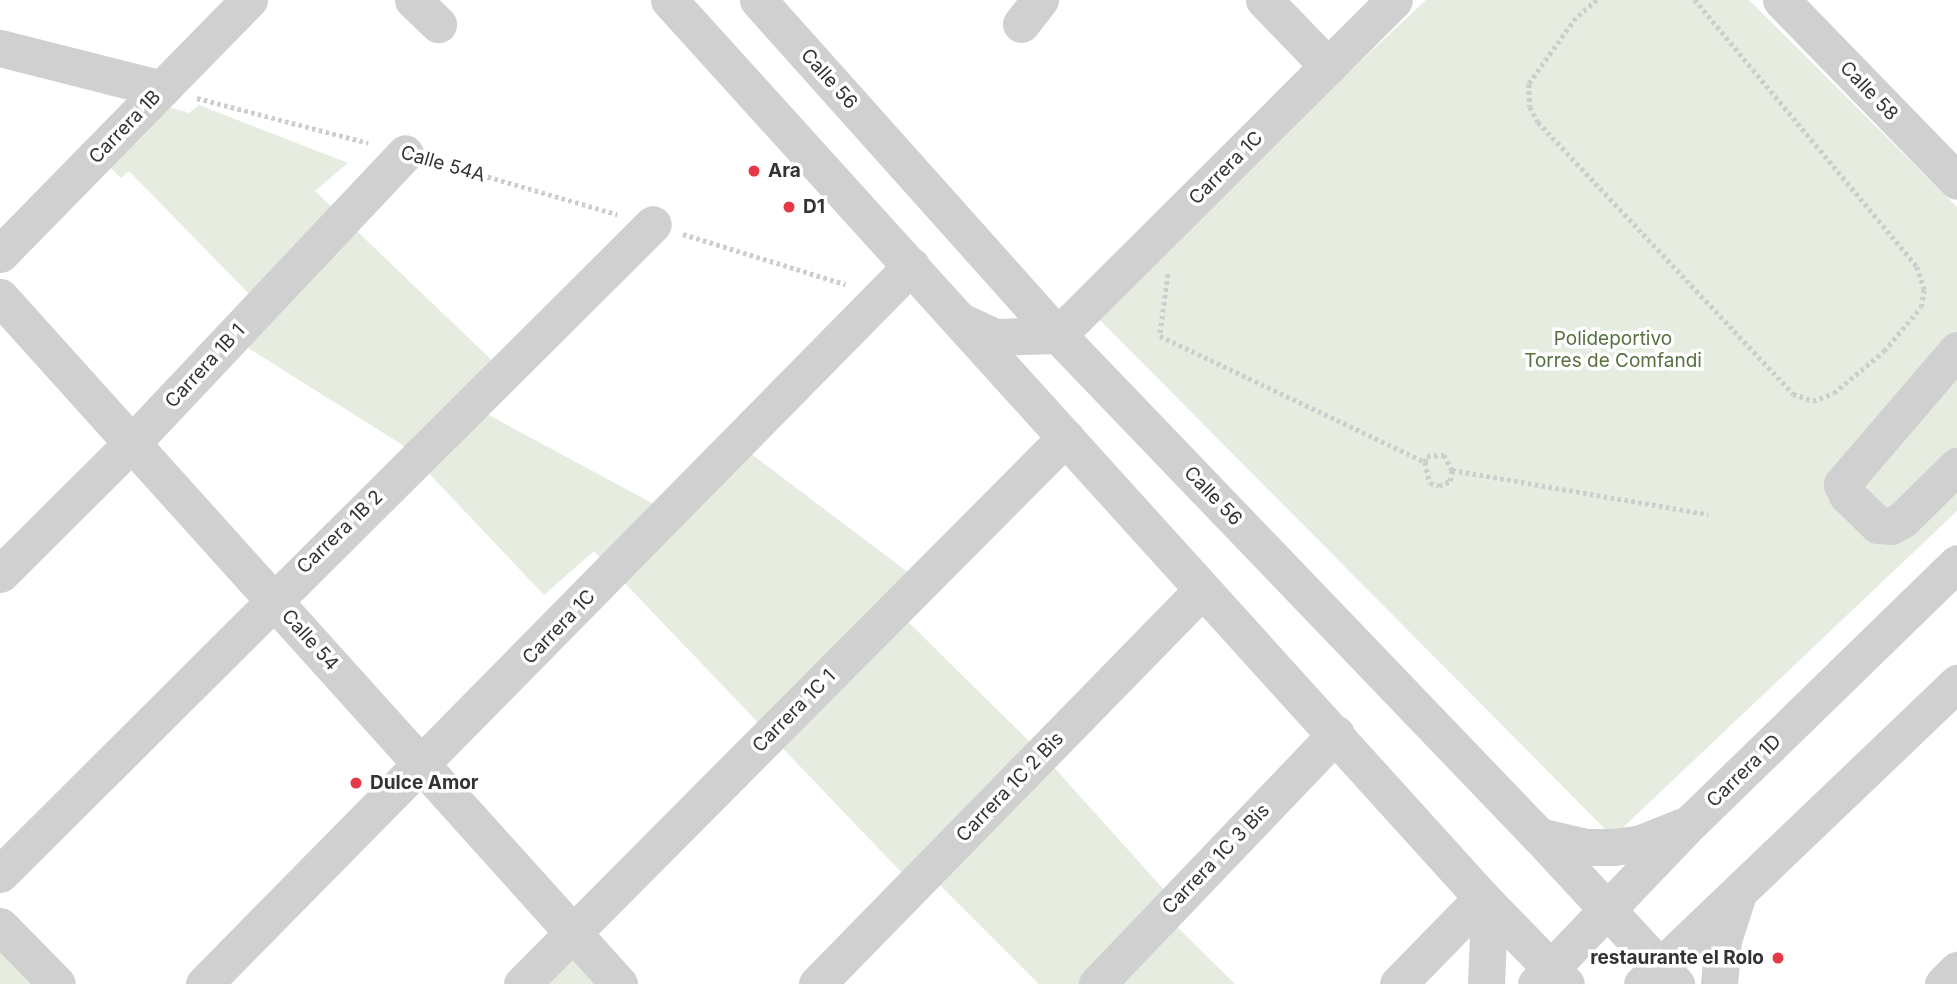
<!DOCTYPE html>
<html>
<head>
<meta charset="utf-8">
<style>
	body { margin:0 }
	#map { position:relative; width:1957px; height:984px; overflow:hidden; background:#fff; font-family:Inter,sans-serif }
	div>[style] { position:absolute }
	.green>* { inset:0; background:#e6ecdf }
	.path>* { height:4.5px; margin-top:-2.25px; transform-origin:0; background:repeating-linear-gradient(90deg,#cdcdcd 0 3.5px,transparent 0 7px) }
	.minor>* { height:37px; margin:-18.5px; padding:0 18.5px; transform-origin:18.5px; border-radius:18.5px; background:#d0d0d0 }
	.dots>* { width:19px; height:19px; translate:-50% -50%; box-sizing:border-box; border:4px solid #fff; border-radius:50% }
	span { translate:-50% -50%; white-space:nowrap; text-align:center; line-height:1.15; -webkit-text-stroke:7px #fff; paint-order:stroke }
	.street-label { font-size:19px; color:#333 }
	.poi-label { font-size:19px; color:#333; font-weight:700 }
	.left { translate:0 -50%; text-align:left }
	.right { translate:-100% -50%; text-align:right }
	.park-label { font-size:19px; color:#56703f }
</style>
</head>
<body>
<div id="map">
	<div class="green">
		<div style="clip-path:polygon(1426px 0,1749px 0,1957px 207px,1957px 511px,1613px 837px,1092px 312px)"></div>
		<div style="clip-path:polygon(158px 104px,189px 113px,199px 105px,348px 163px,315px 191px,499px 367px,470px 405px,665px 510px,738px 444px,921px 582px,895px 609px,1042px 754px,1175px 902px,1164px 914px,1235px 984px,1039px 984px,917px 862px,902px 873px,594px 551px,544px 595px,401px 444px,245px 346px,250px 295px,129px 171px,121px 178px,106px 163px)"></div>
		<div style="clip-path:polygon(0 926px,57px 984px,0 984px)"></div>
		<div style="clip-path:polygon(573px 934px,619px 984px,522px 984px)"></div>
	</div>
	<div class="path">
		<div style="left:1597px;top:0;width:28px;rotate:139deg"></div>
		<div style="left:1576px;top:18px;width:81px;rotate:125.5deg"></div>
		<div style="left:1529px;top:84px;width:23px;rotate:88deg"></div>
		<div style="left:1530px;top:107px;width:17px;rotate:62deg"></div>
		<div style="left:1538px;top:122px;width:373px;rotate:46.8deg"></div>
		<div style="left:1793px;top:394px;width:21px;rotate:19deg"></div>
		<div style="left:1813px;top:401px;width:22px;rotate:-21deg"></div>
		<div style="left:1834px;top:393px;width:65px;rotate:-40deg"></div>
		<div style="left:1884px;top:351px;width:57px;rotate:-49.9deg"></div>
		<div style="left:1921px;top:307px;width:17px;rotate:-80deg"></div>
		<div style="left:1924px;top:290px;width:25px;rotate:-108deg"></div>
		<div style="left:1916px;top:266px;width:346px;rotate:-129.8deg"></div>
		<div style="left:197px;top:98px;width:177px;rotate:14.7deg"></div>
		<div style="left:434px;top:161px;width:191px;rotate:16.2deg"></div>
		<div style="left:683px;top:234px;width:170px;rotate:17.2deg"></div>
		<div style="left:1168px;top:274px;width:63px;rotate:97.4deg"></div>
		<div style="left:1160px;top:336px;width:293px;rotate:25.4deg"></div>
		<div style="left:1425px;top:462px;width:22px;rotate:77deg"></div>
		<div style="left:1430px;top:483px;width:9px;rotate:18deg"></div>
		<div style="left:1439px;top:486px;width:12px;rotate:-24deg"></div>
		<div style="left:1450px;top:481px;width:11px;rotate:-80deg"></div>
		<div style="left:1452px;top:470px;width:260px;rotate:9.8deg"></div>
		<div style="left:1425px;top:462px;width:6px;rotate:-72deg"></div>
		<div style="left:1427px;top:456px;width:17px;rotate:-3deg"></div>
		<div style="left:1444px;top:455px;width:17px;rotate:62deg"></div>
	</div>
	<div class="minor">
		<div style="left:413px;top:0;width:35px;rotate:44deg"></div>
		<div style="left:669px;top:0;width:1211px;rotate:47.84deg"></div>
		<div style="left:1482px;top:898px;width:120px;rotate:45.7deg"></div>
		<div style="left:758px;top:0;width:450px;rotate:48.2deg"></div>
		<div style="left:1058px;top:335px;width:695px;rotate:46.17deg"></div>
		<div style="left:1539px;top:836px;width:202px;rotate:47.2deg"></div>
		<div style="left:1264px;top:0;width:92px;rotate:45.9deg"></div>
		<div style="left:1781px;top:0;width:252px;rotate:45.8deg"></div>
		<div style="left:1021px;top:24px;width:31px;rotate:-52deg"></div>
		<div style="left:0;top:48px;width:167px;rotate:14.2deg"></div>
		<div style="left:0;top:254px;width:356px;rotate:-45.6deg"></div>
		<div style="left:0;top:297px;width:925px;rotate:47.98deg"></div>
		<div style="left:965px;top:323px;width:33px;rotate:25deg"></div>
		<div style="left:995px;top:337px;width:63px;rotate:-1.8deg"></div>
		<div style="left:1058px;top:335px;width:474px;rotate:-44.9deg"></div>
		<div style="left:1957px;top:350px;width:177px;rotate:130.6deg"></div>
		<div style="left:1842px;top:484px;width:12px;rotate:66deg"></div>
		<div style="left:1847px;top:495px;width:43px;rotate:44.1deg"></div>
		<div style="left:1878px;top:525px;width:13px;rotate:4deg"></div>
		<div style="left:1891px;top:526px;width:14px;rotate:-30deg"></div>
		<div style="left:1903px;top:519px;width:76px;rotate:-44.5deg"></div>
		<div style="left:0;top:574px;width:186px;rotate:-44.8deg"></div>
		<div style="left:132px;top:443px;width:398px;rotate:-46.7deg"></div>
		<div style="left:1539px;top:836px;width:48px;rotate:13.2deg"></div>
		<div style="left:1586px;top:847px;width:28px"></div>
		<div style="left:1614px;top:847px;width:27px;rotate:-8deg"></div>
		<div style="left:1641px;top:843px;width:43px;rotate:-21.8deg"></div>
		<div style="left:0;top:874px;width:921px;rotate:-44.87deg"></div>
		<div style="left:1482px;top:898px;width:37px;rotate:81deg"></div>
		<div style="left:1488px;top:935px;width:49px;rotate:92.3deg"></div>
		<div style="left:0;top:926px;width:81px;rotate:45.5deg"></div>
		<div style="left:204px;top:984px;width:1008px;rotate:-45.44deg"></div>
		<div style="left:522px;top:984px;width:771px;rotate:-45.16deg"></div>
		<div style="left:817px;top:984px;width:551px;rotate:-45.66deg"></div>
		<div style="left:1097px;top:984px;width:346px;rotate:-46.3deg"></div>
		<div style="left:1398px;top:984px;width:120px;rotate:-45.7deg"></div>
		<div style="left:1536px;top:984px;width:224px;rotate:-46.3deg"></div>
		<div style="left:1691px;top:822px;width:371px;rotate:-44.2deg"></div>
		<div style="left:1642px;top:984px;width:436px;rotate:-43.7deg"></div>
		<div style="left:1719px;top:984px;width:44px;rotate:-84.8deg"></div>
		<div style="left:1723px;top:940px;width:45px;rotate:-72deg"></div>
		<div style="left:1943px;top:984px;width:20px;rotate:-45deg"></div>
	</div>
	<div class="dots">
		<div style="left:754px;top:171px;background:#e63946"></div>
		<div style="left:789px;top:207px;background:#e63946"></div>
		<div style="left:356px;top:783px;background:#e63946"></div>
		<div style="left:1778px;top:958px;background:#e63946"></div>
	</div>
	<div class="street-label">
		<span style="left:829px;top:79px;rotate:48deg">Calle 56</span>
		<span style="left:1869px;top:91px;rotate:46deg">Calle 58</span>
		<span style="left:125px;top:127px;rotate:-46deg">Carrera 1B</span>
		<span style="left:443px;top:164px;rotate:16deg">Calle 54A</span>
		<span style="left:1226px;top:168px;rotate:-45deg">Carrera 1C</span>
		<span style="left:205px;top:366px;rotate:-47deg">Carrera 1B 1</span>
		<span style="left:1213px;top:496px;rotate:46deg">Calle 56</span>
		<span style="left:340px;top:532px;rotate:-44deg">Carrera 1B 2</span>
		<span style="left:559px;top:627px;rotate:-46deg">Carrera 1C</span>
		<span style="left:310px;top:640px;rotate:48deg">Calle 54</span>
		<span style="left:794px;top:711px;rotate:-45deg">Carrera 1C 1</span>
		<span style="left:1744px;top:771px;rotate:-44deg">Carrera 1D</span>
		<span style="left:1010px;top:787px;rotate:-46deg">Carrera 1C 2 Bis</span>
		<span style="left:1216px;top:859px;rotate:-46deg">Carrera 1C 3 Bis</span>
	</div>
	<div class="poi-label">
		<span class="left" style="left:768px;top:171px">Ara</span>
		<span class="left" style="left:803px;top:207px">D1</span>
		<span class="left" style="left:370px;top:783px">Dulce Amor</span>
		<span class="right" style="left:1764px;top:958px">restaurante el Rolo</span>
	</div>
	<div class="park-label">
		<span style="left:1613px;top:350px">Polideportivo<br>Torres de Comfandi</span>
	</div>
</div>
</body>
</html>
